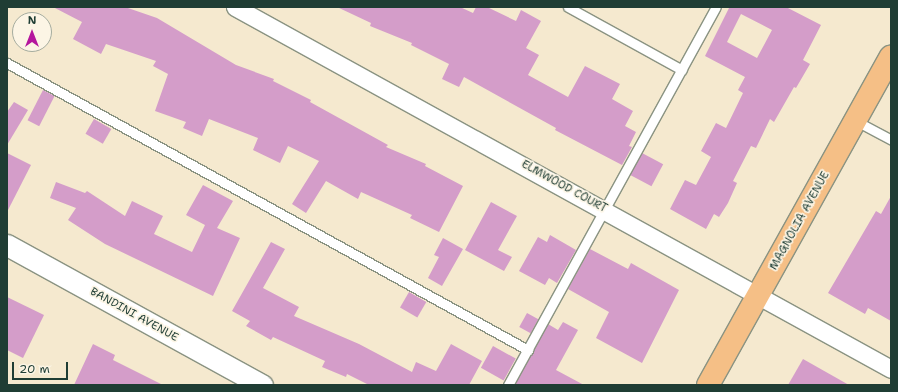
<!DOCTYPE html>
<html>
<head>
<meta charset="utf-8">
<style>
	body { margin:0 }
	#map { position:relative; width:898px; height:392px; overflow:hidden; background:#f5e9cf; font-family:"Shantell Sans",sans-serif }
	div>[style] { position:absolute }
	.building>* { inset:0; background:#d49dc9; transform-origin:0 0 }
	.roads { filter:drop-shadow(1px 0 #8a9382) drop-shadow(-1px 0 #8a9382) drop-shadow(0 1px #8a9382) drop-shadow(0 -1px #8a9382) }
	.service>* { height:9px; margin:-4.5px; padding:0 4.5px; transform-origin:4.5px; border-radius:4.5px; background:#fff }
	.minor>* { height:17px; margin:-8.5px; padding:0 8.5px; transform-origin:8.5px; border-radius:8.5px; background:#fff }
	.tertiary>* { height:21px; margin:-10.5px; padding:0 10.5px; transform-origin:10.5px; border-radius:10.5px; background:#fff }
	.primary>* { height:22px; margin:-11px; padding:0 11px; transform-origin:11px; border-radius:11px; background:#f5bf86 }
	span { translate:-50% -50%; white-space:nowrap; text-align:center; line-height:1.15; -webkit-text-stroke:3.5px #fcf5e5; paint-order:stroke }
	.street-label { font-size:11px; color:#1f3d34 }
	.frame { position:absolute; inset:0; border:8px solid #1f3d34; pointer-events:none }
	.north { position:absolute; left:12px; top:12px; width:40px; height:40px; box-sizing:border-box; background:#fcf5e5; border:1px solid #a4ab9e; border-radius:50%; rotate:0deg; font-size:11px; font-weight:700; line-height:16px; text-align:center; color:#1f3d34 }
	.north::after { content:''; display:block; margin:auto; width:14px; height:18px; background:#b5179e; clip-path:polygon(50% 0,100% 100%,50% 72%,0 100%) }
	.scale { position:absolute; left:12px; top:362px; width:56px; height:18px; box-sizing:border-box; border:2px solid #1f3d34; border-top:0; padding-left:5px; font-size:12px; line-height:14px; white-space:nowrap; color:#1f3d34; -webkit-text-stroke:3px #fcf5e5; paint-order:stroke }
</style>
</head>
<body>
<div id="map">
	<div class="building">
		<div style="clip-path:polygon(53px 7px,125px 7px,157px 18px,236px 65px,274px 79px,273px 81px,311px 100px,310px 102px,388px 145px,386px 147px,426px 164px,425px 166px,463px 186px,439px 232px,410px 218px,412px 215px,361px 192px,358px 199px,326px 181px,306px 213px,292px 204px,319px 161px,288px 146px,280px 163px,253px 150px,258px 138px,209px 119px,202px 136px,183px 128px,186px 122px,155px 111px,168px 74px,153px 66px,156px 61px,106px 44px,101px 54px,73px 39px,82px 22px)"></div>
		<div style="clip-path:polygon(337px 7px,460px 7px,473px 13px,476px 7px,487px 7px,516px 21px,521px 10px,541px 21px,526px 48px,539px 55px,528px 75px,568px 97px,585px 66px,620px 84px,612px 99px,633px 111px,625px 126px,636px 132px,629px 146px,632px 147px,622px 165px,555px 130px,556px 128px,464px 77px,459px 87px,442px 79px,449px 64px,411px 45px,412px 43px,370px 26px,371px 23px)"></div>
		<div style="clip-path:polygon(evenodd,727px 7px,786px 7px,821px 25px,803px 60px,810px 64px,796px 88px,794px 87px,774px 122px,770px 119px,756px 148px,751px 146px,733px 181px,737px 183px,728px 203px,719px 217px,714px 214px,706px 229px,670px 209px,685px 180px,696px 185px,711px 157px,701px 151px,716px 123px,726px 128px,743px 93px,738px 90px,745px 77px,705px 56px,729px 8px,727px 7px,741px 14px,772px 30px,757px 58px,727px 42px,741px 14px)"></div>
		<div style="left:43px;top:90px;width:13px;height:34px;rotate:27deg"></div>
		<div style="clip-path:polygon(14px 102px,28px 110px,7px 145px,7px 112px)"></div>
		<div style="left:94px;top:119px;width:20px;height:17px;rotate:30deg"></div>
		<div style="clip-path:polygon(7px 153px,31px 165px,7px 212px)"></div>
		<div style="left:642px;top:153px;width:24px;height:25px;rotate:28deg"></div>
		<div style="clip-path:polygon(56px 182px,85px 193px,87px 191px,125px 216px,132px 201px,163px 216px,154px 234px,192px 252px,205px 225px,186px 215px,203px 185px,233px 201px,217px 228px,240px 238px,213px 296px,105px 244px,68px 220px,76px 208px,50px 198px)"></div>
		<div style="clip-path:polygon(891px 196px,891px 321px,868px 308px,865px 314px,828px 293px,876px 211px,881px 214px)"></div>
		<div style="clip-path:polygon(491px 202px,517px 216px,498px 250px,512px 257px,504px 271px,465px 250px)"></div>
		<div style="clip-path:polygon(550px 235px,576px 250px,557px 283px,549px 278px,545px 285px,519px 271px,538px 237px,547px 242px)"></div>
		<div style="clip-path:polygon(443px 238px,463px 249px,442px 286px,428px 278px,439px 257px,434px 255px)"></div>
		<div style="clip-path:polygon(271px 242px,285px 249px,263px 288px,299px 307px,294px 316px,359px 344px,412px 372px,416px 362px,436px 371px,451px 344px,482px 361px,469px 385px,369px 385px,347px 374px,346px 377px,322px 367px,325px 361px,273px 337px,271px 340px,246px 326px,250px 321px,232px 311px)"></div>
		<div style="clip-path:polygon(590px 249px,628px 269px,631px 263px,679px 290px,642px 363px,596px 338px,609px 312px,568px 289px)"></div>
		<div style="left:409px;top:292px;width:20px;height:18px;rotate:30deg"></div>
		<div style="clip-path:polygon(7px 297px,44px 315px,23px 358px,7px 350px)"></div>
		<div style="left:527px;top:313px;width:13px;height:16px;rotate:29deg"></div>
		<div style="clip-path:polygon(563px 322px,578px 330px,556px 370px,584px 385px,515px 385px,548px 324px,558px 330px)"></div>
		<div style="clip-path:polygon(93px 344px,115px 355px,113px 360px,163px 385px,74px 385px)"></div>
		<div style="left:493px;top:346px;width:26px;height:25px;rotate:29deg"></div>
		<div style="clip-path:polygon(803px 359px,849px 385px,788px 385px)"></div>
	</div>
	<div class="roads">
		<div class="service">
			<div style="left:568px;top:7px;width:130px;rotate:28.9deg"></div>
			<div style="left:7px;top:63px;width:595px;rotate:28.85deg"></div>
			<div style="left:856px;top:121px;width:40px;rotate:28deg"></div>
			<div style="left:508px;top:385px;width:431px;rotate:-61.2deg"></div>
		</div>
		<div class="minor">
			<div style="left:235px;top:7px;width:749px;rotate:28.89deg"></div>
		</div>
		<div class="tertiary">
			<div style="left:7px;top:245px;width:291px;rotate:28.8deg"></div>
		</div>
		<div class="primary">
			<div style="left:708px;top:385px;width:376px;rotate:-60.9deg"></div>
		</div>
	</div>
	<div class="street-label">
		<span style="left:564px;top:187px;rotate:29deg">ELMWOOD COURT</span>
		<span style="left:800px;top:221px;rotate:-61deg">MAGNOLIA AVENUE</span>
		<span style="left:134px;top:315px;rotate:29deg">BANDINI AVENUE</span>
	</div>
	<div class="frame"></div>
	<div class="north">N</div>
	<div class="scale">20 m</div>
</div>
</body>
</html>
